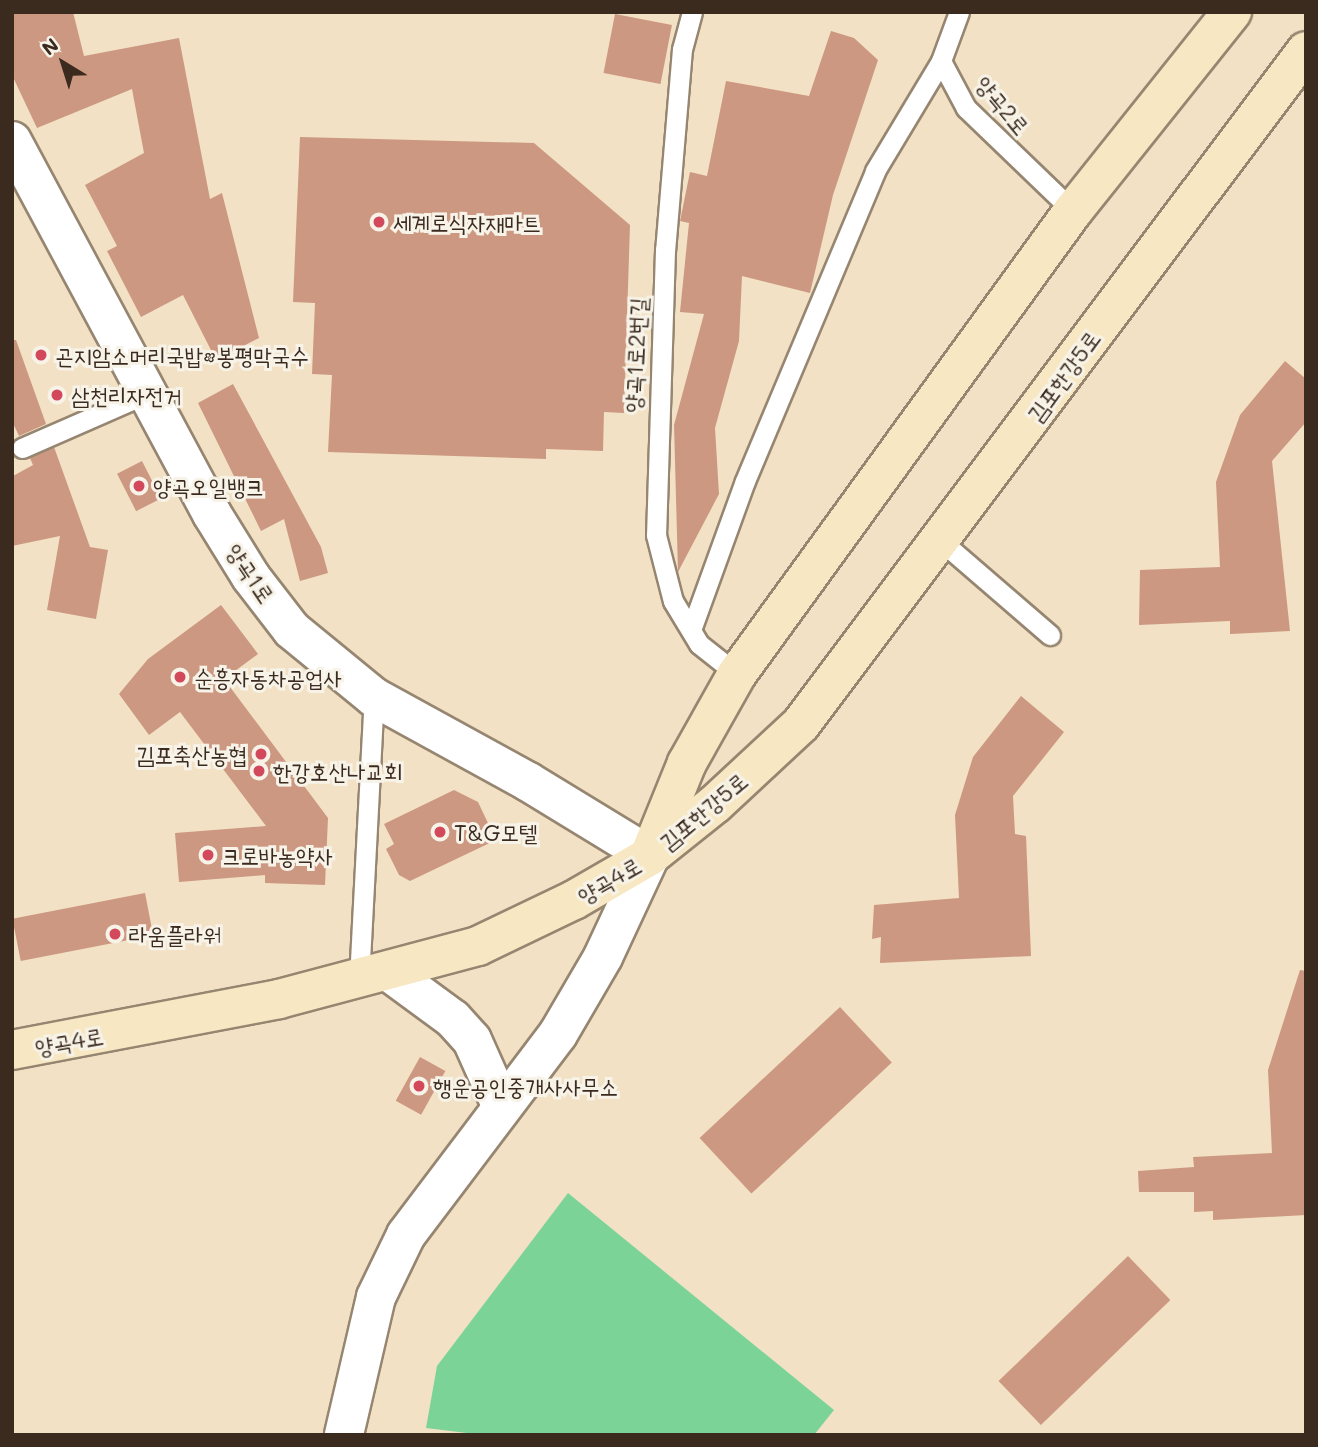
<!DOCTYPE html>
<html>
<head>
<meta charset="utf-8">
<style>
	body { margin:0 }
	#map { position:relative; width:1318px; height:1447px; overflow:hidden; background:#f2e1c4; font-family:Mali,"Poor Story",sans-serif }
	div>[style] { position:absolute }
	.green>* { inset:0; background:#7cd398 }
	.building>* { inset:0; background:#cc9881; transform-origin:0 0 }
	.roads { filter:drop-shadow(2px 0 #968671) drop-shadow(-2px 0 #968671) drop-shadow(0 2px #968671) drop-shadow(0 -2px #968671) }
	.service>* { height:19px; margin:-9.5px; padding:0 9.5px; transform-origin:9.5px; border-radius:9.5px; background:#fff }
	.tertiary>* { height:38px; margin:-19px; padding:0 19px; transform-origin:19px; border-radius:19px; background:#fff }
	.secondary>* { height:38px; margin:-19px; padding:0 19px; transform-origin:19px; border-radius:19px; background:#f7e8c3 }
	.dots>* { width:19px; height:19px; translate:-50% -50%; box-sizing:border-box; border:4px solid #f7f3e8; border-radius:50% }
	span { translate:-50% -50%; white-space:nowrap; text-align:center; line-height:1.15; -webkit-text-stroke:6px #f7f3e8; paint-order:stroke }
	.street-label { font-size:23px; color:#3b2a1e }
	.poi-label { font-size:23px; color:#3b2a1e }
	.left { translate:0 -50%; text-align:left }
	.right { translate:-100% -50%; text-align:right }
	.frame { position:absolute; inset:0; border:14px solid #3b2a1e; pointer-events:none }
	.north { position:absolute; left:28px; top:28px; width:70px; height:70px; -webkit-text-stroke:5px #f7f3e8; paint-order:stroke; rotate:322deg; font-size:19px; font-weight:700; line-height:28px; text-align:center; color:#3b2a1e }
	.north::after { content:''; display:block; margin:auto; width:24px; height:32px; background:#3b2a1e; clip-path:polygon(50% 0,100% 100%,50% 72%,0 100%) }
</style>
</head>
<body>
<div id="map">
	<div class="green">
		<div style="clip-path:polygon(568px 1193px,834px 1410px,814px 1435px,483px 1435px,426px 1428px,437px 1366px)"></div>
	</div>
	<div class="building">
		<div style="clip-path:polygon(12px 12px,73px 12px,84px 56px,179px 38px,210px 199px,222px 193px,259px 338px,216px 360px,183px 295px,141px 317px,107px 251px,117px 246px,85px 185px,144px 153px,132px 89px,37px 128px,12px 75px)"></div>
		<div style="left:615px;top:14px;width:58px;height:60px;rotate:11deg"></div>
		<div style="clip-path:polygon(831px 31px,854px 38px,878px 60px,833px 195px,810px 293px,742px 276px,739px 341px,715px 428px,719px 494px,678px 572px,674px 425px,704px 314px,680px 312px,689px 223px,680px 221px,690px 172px,707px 176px,726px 81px,809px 96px)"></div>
		<div style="clip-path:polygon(300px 137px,534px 143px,630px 225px,624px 413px,604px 412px,603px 451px,546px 449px,546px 459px,328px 452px,332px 375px,312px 374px,315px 303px,293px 302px)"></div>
		<div style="clip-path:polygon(12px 340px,16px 340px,46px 424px,19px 436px,12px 421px)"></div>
		<div style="clip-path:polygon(1285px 361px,1306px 379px,1306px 422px,1272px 461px,1290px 631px,1230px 634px,1230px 621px,1139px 625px,1140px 570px,1220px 567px,1216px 482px,1240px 415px)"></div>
		<div style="clip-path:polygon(233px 384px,321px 547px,328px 573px,300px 581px,284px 519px,261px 531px,198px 403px)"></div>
		<div style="clip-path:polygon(54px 447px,90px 547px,108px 550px,96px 619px,47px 610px,60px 536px,12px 546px,13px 476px,33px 465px,30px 458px)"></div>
		<div style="left:142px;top:461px;width:42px;height:28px;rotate:63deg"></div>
		<div style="clip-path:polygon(221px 605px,258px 654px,224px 679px,328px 818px,325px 885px,265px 883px,265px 875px,179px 882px,175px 833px,266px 826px,180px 712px,149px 735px,119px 694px,148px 659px)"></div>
		<div style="clip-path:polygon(1021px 696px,1064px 732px,1013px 796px,1015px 834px,1026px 836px,1031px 956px,880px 963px,881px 937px,872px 939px,874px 905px,959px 898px,955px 815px,973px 757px)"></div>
		<div style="clip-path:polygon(454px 790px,478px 802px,496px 840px,410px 881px,399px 875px,386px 849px,394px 844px,384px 824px)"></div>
		<div style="left:145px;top:893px;width:43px;height:135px;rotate:79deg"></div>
		<div style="clip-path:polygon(1300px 970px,1306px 971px,1306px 1215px,1213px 1220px,1213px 1211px,1194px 1212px,1194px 1192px,1139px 1192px,1138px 1171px,1194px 1167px,1193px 1157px,1272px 1153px,1268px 1070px)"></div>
		<div style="left:840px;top:1007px;width:76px;height:192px;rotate:47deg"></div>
		<div style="left:420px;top:1057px;width:29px;height:50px;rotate:29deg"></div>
		<div style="left:1128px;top:1256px;width:61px;height:180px;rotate:46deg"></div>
	</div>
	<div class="roads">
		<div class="service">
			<div style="left:692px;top:12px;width:38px;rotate:105deg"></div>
			<div style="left:682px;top:49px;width:202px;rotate:94.8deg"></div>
			<div style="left:665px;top:250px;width:285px;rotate:91.8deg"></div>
			<div style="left:656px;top:535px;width:68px;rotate:75.6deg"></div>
			<div style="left:673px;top:601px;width:50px;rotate:58.8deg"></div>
			<div style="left:699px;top:644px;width:48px;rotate:38.3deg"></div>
			<div style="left:959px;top:12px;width:52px;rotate:110.2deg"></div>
			<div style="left:941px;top:61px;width:53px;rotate:62deg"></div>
			<div style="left:966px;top:108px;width:149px;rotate:43.9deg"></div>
			<div style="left:22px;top:448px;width:137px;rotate:-23.6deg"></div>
			<div style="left:941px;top:541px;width:144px;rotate:40.8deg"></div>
			<div style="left:691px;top:630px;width:158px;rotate:-70.1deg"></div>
			<div style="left:745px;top:481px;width:336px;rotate:-67.2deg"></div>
			<div style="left:875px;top:171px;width:128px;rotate:-59deg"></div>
			<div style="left:359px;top:980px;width:283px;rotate:-87deg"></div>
		</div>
		<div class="tertiary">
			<div style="left:12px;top:141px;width:423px;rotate:61.8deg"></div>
			<div style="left:212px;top:514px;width:74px;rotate:58.2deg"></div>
			<div style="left:251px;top:577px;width:67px;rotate:52.3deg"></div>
			<div style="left:292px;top:630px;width:106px;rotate:39.3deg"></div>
			<div style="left:374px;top:697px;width:175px;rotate:28.8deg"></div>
			<div style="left:527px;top:781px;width:144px;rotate:31.4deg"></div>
			<div style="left:650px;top:856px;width:111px;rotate:115deg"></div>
			<div style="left:603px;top:957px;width:89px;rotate:120.3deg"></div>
			<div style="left:558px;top:1034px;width:252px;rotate:127.1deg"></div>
			<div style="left:406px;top:1235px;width:69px;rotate:115.8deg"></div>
			<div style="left:376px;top:1297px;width:142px;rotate:103.1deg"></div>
			<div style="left:389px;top:972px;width:79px;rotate:36.3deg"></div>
			<div style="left:453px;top:1019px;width:28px;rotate:48deg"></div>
			<div style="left:472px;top:1040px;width:73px;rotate:65.9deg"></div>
		</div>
		<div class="secondary">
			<div style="left:650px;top:854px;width:98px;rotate:-67.9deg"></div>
			<div style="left:687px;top:763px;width:102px;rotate:-60.7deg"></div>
			<div style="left:737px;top:674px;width:572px;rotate:-54.03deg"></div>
			<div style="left:1073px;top:211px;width:255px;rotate:-51.4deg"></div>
			<div style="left:12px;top:1050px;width:272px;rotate:-10.8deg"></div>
			<div style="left:279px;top:999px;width:206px;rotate:-14.9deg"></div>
			<div style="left:478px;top:946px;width:106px;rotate:-25.6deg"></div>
			<div style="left:574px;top:900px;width:88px;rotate:-30.1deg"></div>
			<div style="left:650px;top:856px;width:83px;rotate:-38.7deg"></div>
			<div style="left:715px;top:804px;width:117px;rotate:-42.9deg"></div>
			<div style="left:801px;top:724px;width:841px;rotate:-53.12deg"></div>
		</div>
	</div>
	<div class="dots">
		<div style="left:379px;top:222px;background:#d1495b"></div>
		<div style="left:41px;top:355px;background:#d1495b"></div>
		<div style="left:57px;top:395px;background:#d1495b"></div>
		<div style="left:139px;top:486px;background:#d1495b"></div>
		<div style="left:180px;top:677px;background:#d1495b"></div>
		<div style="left:261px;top:754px;background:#d1495b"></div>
		<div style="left:259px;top:771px;background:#d1495b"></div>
		<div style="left:440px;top:832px;background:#d1495b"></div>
		<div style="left:208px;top:855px;background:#d1495b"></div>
		<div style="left:115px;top:934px;background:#d1495b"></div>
		<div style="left:419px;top:1086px;background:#d1495b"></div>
	</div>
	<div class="street-label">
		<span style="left:1003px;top:105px;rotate:50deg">양곡2로</span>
		<span style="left:635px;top:355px;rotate:-87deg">양곡1로2번길</span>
		<span style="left:1063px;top:376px;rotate:-54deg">김포한강5로</span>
		<span style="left:251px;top:573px;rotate:56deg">양곡1로</span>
		<span style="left:703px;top:811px;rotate:-40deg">김포한강5로</span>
		<span style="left:609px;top:880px;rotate:-30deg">양곡4로</span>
		<span style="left:69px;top:1041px;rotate:-10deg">양곡4로</span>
	</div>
	<div class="poi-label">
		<span class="left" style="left:393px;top:222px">세계로식자재마트</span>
		<span class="left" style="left:55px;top:355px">곤지암소머리국밥•봉평막국수</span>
		<span class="left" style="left:71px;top:395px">삼천리자전거</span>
		<span class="left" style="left:153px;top:486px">양곡오일뱅크</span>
		<span class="left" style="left:194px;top:677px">순흥자동차공업사</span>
		<span class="right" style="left:247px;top:754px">김포축산농협</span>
		<span class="left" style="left:273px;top:771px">한강호산나교회</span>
		<span class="left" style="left:454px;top:832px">T&amp;G모텔</span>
		<span class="left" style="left:222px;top:855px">크로바농약사</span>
		<span class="left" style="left:129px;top:934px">라움플라워</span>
		<span class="left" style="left:433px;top:1086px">행운공인중개사사무소</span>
	</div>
	<div class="frame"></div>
	<div class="north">N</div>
</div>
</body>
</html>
